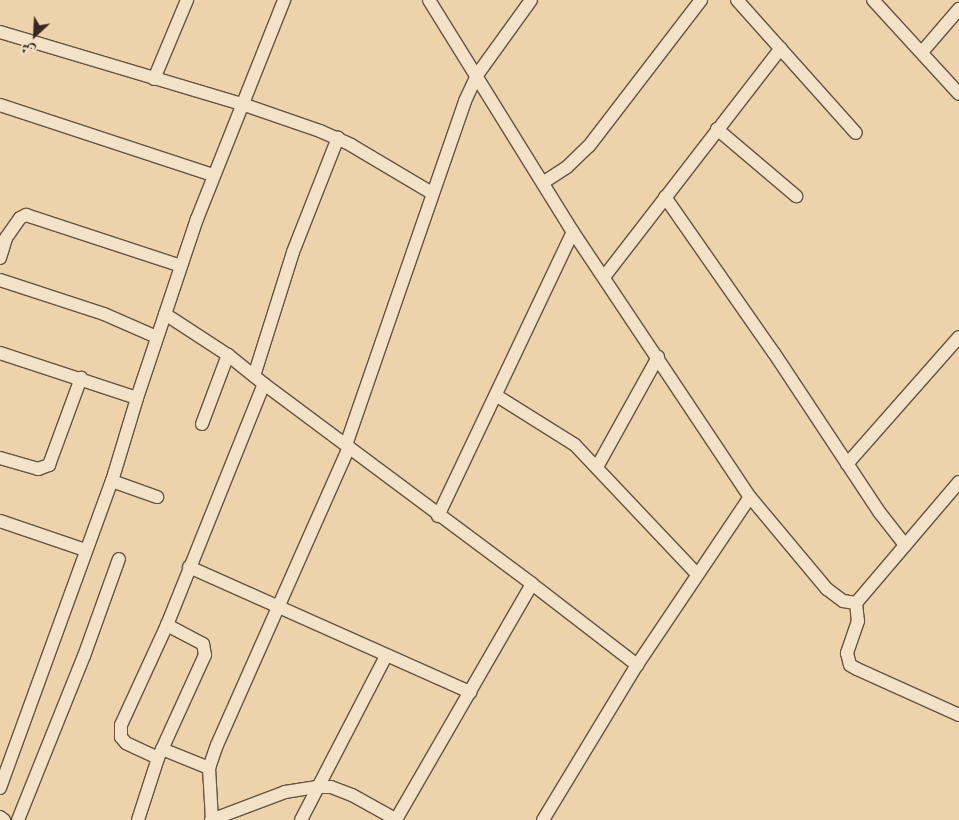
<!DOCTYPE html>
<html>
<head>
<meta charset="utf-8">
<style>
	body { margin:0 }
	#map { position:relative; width:959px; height:820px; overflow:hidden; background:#edd3ab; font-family:"Old Standard TT",Amiri,serif }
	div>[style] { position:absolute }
	.roads { filter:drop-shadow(1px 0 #655342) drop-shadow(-1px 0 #655342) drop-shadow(0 1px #655342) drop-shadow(0 -1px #655342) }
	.minor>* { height:12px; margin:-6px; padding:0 6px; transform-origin:6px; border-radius:6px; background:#f3e2c8 }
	span { translate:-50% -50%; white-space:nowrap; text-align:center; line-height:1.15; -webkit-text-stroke:4px #f3e2c8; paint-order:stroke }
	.north { position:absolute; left:10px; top:10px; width:50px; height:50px; -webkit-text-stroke:4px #f3e2c8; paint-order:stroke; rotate:205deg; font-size:14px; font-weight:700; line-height:20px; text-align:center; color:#38281f }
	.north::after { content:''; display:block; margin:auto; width:18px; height:22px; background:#38281f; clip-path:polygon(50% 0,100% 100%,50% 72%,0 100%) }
</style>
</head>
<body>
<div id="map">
	<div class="roads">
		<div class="minor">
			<div style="left:429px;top:0;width:273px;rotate:58.2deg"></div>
			<div style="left:573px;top:232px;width:319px;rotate:56.3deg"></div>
			<div style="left:750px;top:497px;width:120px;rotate:50.1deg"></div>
			<div style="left:827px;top:589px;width:20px;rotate:37deg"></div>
			<div style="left:843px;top:601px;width:13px;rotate:9deg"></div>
			<div style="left:737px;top:0;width:178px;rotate:48.2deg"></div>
			<div style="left:873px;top:0;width:127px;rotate:47.5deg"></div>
			<div style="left:0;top:32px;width:252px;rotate:16.6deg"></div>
			<div style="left:242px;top:104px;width:83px;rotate:19.1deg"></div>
			<div style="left:320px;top:131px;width:34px;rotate:24deg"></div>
			<div style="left:351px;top:145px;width:94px;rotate:30.7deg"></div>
			<div style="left:922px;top:52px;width:57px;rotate:-49.3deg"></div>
			<div style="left:154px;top:79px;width:86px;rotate:-67.3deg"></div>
			<div style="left:0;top:105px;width:224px;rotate:18.2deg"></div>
			<div style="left:717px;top:129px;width:104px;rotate:40.3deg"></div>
			<div style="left:544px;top:182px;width:27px;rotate:-33deg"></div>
			<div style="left:567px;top:167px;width:30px;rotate:-44deg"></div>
			<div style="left:589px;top:146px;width:184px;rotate:-52.5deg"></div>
			<div style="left:665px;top:197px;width:190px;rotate:55.1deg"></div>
			<div style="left:774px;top:353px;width:192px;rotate:56.5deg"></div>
			<div style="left:880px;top:513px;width:41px;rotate:52deg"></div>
			<div style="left:0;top:258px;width:21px;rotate:-73deg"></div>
			<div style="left:6px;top:238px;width:24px;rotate:-55deg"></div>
			<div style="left:20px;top:218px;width:7px;rotate:-27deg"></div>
			<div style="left:26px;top:215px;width:163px;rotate:18.2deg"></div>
			<div style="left:604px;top:277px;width:289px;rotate:-52.3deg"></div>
			<div style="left:0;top:280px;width:109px;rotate:18.1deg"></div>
			<div style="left:104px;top:314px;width:58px;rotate:23.5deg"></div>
			<div style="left:165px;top:314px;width:75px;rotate:33.1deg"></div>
			<div style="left:228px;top:355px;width:46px;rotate:38.9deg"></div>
			<div style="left:264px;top:384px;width:334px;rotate:36.7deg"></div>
			<div style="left:532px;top:584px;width:272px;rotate:120deg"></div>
			<div style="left:0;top:353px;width:144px;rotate:18.2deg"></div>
			<div style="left:254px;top:376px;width:130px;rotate:-72.5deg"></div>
			<div style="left:293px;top:252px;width:123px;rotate:-68.5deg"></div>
			<div style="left:497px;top:396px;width:92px;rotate:32.1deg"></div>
			<div style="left:575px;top:445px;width:178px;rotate:46.6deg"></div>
			<div style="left:202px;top:424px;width:74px;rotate:-69.4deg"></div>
			<div style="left:346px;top:445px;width:364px;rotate:-70.9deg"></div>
			<div style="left:465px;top:101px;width:29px;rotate:-65deg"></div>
			<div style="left:477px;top:75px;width:92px;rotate:-54.2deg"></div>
			<div style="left:0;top:458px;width:40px;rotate:16deg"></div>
			<div style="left:38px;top:469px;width:12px;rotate:-20deg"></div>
			<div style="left:49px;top:465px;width:93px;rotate:-69.8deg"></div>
			<div style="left:847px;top:464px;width:169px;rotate:-48.6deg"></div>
			<div style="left:597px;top:467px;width:126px;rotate:-61deg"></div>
			<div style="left:112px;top:481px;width:48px;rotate:19.6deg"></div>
			<div style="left:959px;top:482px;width:159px;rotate:130.4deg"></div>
			<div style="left:856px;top:603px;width:18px;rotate:84deg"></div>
			<div style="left:858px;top:621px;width:34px;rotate:109deg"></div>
			<div style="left:847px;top:653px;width:12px;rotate:76deg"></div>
			<div style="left:850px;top:665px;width:8px;rotate:30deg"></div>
			<div style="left:857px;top:669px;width:112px;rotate:24.3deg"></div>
			<div style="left:438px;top:516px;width:314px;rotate:-64.6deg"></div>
			<div style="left:0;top:521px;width:90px;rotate:18.8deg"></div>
			<div style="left:189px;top:567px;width:308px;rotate:24deg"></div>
			<div style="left:532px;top:584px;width:133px;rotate:37.6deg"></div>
			<div style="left:162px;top:749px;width:51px;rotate:22deg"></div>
			<div style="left:158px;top:758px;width:35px;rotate:-155deg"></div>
			<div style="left:126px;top:743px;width:8px;rotate:-130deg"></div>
			<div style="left:121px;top:737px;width:12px;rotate:-90deg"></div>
			<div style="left:121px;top:725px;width:110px;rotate:-65.3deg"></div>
			<div style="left:167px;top:625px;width:260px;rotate:-68.1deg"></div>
			<div style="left:0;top:788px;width:327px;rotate:-70deg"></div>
			<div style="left:112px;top:481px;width:87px;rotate:-73.2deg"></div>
			<div style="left:137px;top:398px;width:189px;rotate:-71.5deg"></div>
			<div style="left:197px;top:219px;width:236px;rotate:-68.3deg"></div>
			<div style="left:0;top:817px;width:5px;rotate:37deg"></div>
			<div style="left:18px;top:820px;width:177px;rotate:-68.1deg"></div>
			<div style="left:84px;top:656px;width:103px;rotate:-70.2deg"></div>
			<div style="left:138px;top:820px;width:65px;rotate:-72.1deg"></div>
			<div style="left:158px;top:758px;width:113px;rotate:-65.5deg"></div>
			<div style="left:205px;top:655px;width:11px;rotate:-100deg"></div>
			<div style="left:203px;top:644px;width:41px;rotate:-152.2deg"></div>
			<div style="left:211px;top:820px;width:79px;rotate:-20.7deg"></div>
			<div style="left:285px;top:792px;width:31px;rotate:-9deg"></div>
			<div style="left:316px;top:787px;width:15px"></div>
			<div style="left:331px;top:787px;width:22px;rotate:21deg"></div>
			<div style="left:352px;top:795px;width:51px;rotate:29.1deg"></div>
			<div style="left:212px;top:820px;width:52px;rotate:-93.3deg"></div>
			<div style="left:209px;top:768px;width:24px;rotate:-71deg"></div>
			<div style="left:217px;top:745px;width:326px;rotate:-66.1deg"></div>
			<div style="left:301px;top:820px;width:185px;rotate:-62.6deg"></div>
			<div style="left:543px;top:820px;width:181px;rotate:-58.8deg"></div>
			<div style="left:637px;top:665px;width:202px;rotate:-56.1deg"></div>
		</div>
	</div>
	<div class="north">ش</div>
</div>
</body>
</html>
